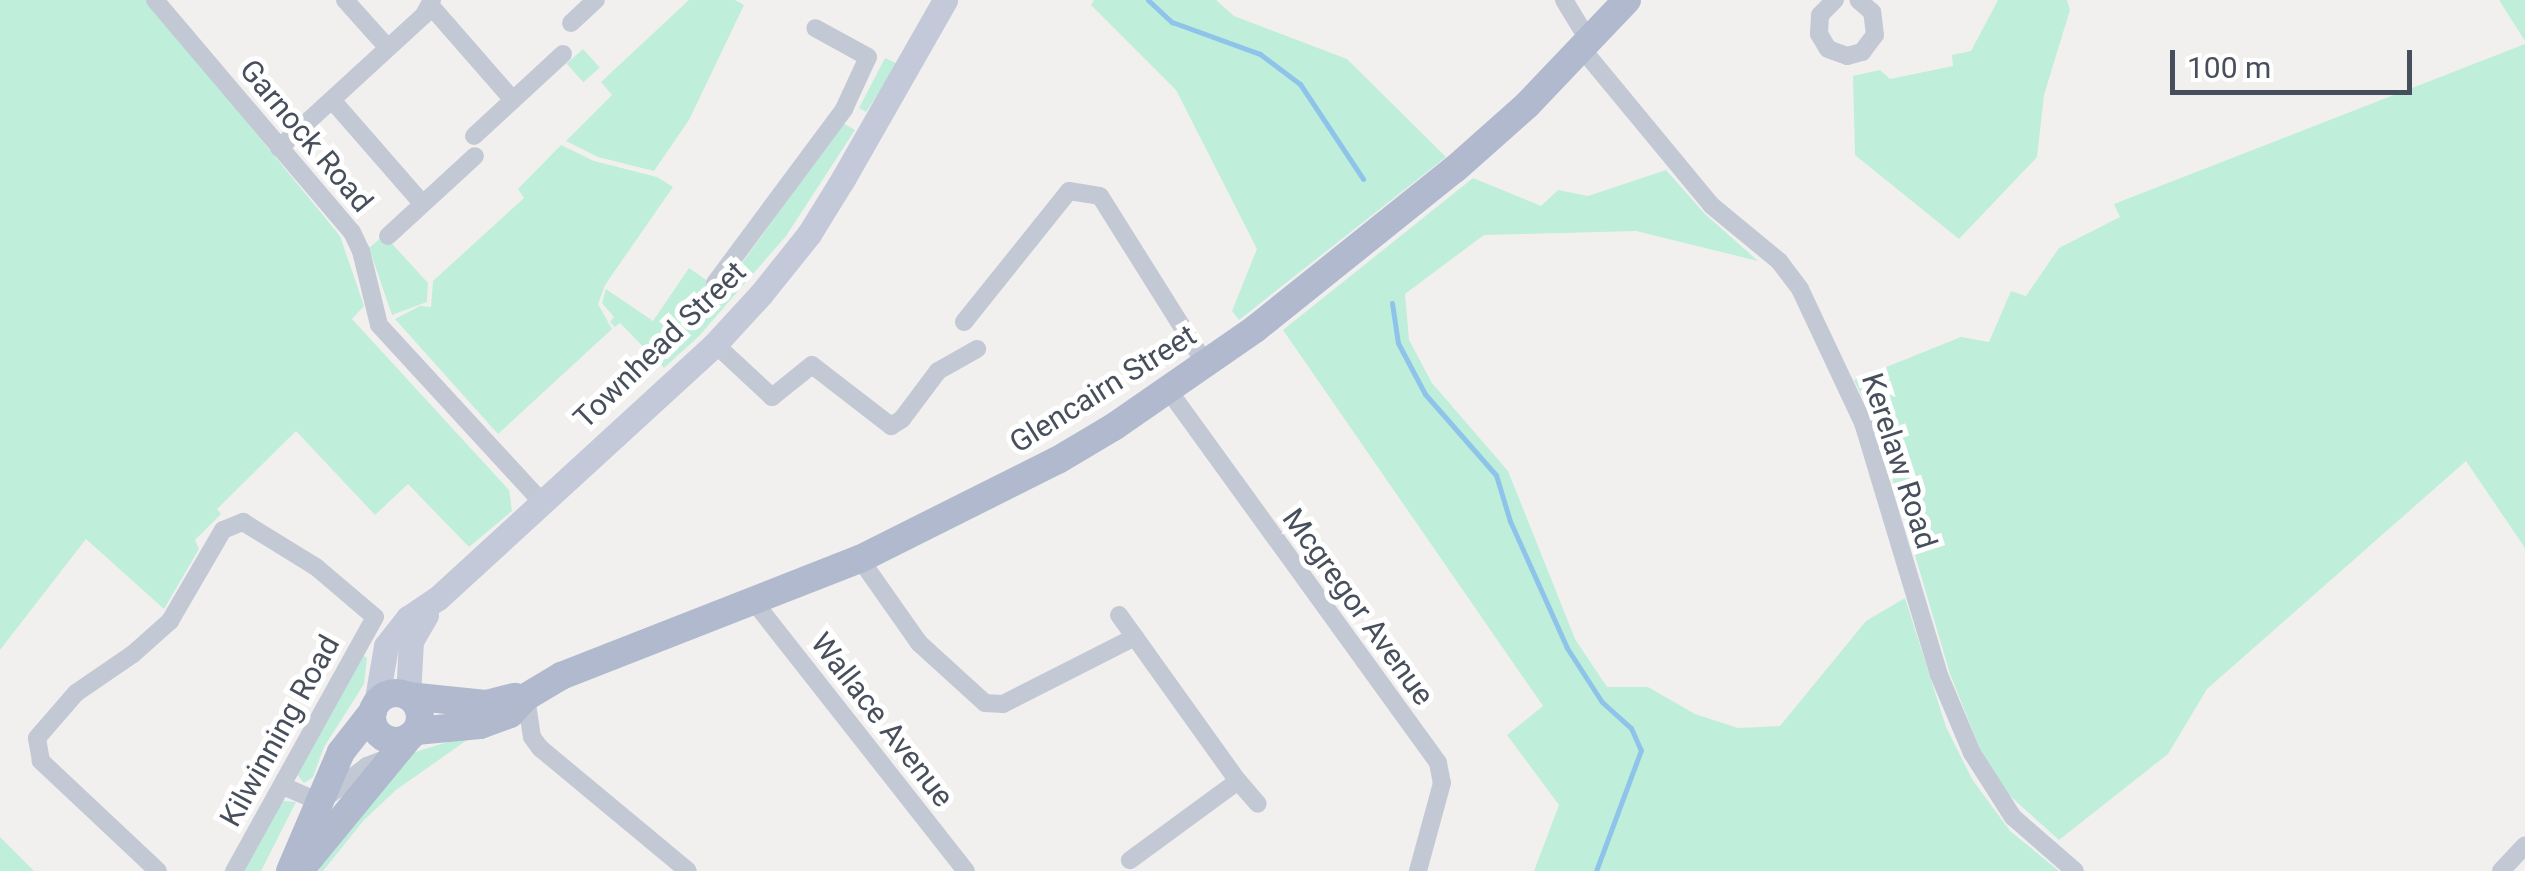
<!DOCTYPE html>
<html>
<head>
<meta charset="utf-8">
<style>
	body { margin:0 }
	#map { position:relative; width:2525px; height:871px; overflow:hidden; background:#f2f0ef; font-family:Roboto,sans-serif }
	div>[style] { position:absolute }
	.green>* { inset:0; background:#bfeedb; transform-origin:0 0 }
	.stream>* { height:5px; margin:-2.5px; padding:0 2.5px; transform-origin:2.5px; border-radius:2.5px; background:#8ec4ea }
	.minor>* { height:18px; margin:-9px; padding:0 9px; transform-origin:9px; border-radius:9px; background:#c3c9d4 }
	.secondary>* { height:25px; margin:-12.5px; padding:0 12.5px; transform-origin:12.5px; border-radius:12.5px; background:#c3c9d8 }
	.primary>* { height:28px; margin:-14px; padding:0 14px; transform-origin:14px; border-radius:14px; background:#b0b9cd }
	.primary>.ring { margin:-14px; padding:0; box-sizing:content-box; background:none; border:28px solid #b0b9cd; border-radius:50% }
	span { translate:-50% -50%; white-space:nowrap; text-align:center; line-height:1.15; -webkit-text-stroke:10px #fff; paint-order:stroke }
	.street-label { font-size:30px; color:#484f5c }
	.scale { position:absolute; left:2170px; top:50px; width:242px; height:45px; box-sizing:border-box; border:5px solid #484f5c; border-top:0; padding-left:12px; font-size:30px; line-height:35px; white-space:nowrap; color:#484f5c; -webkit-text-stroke:8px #fff; paint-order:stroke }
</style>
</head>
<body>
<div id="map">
	<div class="green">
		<div style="clip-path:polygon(0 0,147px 0,340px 236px,364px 306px,352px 319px,509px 490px,512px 511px,469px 547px,408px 484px,375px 515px,296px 431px,217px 509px,221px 514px,195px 540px,199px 549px,164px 609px,86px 539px,0 650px)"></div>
		<div style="clip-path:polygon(689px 0,735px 0,744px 5px,689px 120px,654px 171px,598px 157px,566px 141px,612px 95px,601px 82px)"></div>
		<div style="clip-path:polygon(1094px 0,1216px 0,1234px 16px,1347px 59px,1446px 157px,1239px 320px,1232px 311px,1257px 249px,1176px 90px,1091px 5px)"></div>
		<div style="clip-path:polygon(1998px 0,2067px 0,2070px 10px,2044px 95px,2037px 157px,1959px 239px,1855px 155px,1853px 76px,1880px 70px,1890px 79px,1953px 66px,1952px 55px,1971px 51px)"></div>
		<div style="clip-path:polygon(2499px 0,2525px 0,2525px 41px)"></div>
		<div style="clip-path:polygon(2525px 44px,2525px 548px,2466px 461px,2207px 689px,2168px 754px,2059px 840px,2009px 795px,1980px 749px,1950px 674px,1877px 426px,1854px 380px,1961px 337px,1989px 342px,2011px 291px,2026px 296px,2059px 248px,2120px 217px,2114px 204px)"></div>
		<div style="left:583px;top:49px;width:25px;height:22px;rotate:48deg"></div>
		<div style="clip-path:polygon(885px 58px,898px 64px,866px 112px,859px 108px)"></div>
		<div style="clip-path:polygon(843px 123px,855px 130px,786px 236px,699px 336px,664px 368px,620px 323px,615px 327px,610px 322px,614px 317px,602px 303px,606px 289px,653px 321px,689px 268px,722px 291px)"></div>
		<div style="clip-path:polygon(561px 145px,594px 161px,657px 177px,673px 187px,605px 285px,598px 304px,612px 329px,498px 434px,395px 319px,420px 306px,431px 307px,433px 281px,524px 198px,518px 189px)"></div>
		<div style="clip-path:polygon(1666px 170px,1705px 214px,1758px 261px,1636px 231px,1484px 235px,1405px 294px,1409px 340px,1432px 383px,1508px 471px,1575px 639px,1607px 687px,1648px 687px,1695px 714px,1738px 728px,1780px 726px,1866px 621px,1905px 598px,1946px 727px,1972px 779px,2010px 831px,2059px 871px,1534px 871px,1559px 805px,1507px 735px,1543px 706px,1283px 330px,1473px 178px,1541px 206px,1558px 190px,1588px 196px)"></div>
		<div style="clip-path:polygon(384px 235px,428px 283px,427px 302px,392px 315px,369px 248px)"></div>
		<div style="clip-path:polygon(362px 655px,367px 658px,364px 684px,324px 747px,313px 777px,304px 783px,296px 773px)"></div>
		<div style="clip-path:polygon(477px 733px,396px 790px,364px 820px,323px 871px,317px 871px,368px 799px,412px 753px)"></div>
		<div style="clip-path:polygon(283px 801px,296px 802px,261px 871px,241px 871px)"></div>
		<div style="clip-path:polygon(0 837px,34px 871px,0 871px)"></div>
	</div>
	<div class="stream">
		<div style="left:1148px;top:0;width:33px;rotate:43deg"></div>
		<div style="left:1172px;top:22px;width:94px;rotate:20deg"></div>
		<div style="left:1260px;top:54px;width:50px;rotate:36.9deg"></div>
		<div style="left:1300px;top:84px;width:114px;rotate:56.4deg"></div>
		<div style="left:1392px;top:303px;width:40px;rotate:81.5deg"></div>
		<div style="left:1398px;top:343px;width:58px;rotate:62.1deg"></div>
		<div style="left:1425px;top:394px;width:108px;rotate:48.8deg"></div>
		<div style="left:1496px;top:475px;width:48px;rotate:73.1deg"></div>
		<div style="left:1510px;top:521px;width:139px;rotate:65.8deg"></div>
		<div style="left:1567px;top:648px;width:64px;rotate:57.1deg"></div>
		<div style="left:1602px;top:702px;width:39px;rotate:42deg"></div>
		<div style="left:1631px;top:728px;width:24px;rotate:66deg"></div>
		<div style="left:1641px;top:750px;width:129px;rotate:110.4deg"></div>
	</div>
	<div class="minor">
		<div style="left:155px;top:0;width:304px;rotate:49.7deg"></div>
		<div style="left:352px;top:232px;width:21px;rotate:65deg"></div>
		<div style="left:361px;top:251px;width:76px;rotate:76.3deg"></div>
		<div style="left:379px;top:325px;width:241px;rotate:47.4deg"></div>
		<div style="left:345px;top:0;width:64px;rotate:48.1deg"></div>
		<div style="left:1564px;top:0;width:50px;rotate:58.8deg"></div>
		<div style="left:1835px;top:0;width:21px;rotate:135deg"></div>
		<div style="left:1820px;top:15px;width:19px;rotate:93deg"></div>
		<div style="left:1819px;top:34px;width:17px;rotate:59deg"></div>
		<div style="left:1828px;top:49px;width:20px;rotate:20deg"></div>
		<div style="left:1847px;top:56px;width:16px;rotate:-15deg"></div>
		<div style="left:1862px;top:52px;width:21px;rotate:-53deg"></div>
		<div style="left:1875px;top:35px;width:23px;rotate:-97deg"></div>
		<div style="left:1872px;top:12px;width:18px;rotate:-139deg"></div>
		<div style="left:430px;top:5px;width:126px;rotate:48.9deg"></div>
		<div style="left:571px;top:23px;width:34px;rotate:-43deg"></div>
		<div style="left:1583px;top:50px;width:201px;rotate:50.4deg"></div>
		<div style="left:1711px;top:205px;width:88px;rotate:39.5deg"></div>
		<div style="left:1779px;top:261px;width:35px;rotate:53deg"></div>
		<div style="left:1800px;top:289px;width:148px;rotate:64.8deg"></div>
		<div style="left:1863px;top:423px;width:263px;rotate:73.2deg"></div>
		<div style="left:1939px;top:675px;width:85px;rotate:67.1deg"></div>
		<div style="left:1972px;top:753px;width:76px;rotate:57.4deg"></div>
		<div style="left:2013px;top:817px;width:82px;rotate:41.1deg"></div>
		<div style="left:332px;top:100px;width:137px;rotate:48.9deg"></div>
		<div style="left:474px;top:136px;width:121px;rotate:-42.7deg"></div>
		<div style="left:279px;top:148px;width:197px;rotate:-42.5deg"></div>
		<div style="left:424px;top:15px;width:17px;rotate:-62deg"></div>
		<div style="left:388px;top:236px;width:118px;rotate:-42.6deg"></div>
		<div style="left:715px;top:283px;width:217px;rotate:-53.4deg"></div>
		<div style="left:844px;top:109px;width:57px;rotate:-65.2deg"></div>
		<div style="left:868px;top:57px;width:60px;rotate:-151.3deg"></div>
		<div style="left:964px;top:322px;width:168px;rotate:-51.3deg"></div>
		<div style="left:1069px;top:191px;width:31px;rotate:9deg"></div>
		<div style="left:1100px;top:196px;width:199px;rotate:57.9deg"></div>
		<div style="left:715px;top:344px;width:78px;rotate:42.9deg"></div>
		<div style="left:772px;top:397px;width:51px;rotate:-38.7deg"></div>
		<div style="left:812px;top:365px;width:100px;rotate:37.7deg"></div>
		<div style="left:891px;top:426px;width:13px;rotate:-32deg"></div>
		<div style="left:902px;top:419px;width:60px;rotate:-53.1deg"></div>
		<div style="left:938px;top:371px;width:45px;rotate:-29.4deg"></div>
		<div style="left:1169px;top:391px;width:459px;rotate:54.1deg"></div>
		<div style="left:1438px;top:763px;width:20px;rotate:79deg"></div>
		<div style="left:1442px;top:783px;width:91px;rotate:105.3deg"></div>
		<div style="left:860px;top:559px;width:103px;rotate:54.9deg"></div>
		<div style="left:919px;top:643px;width:89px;rotate:42.3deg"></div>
		<div style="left:985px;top:703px;width:18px;rotate:3deg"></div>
		<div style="left:1003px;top:704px;width:148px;rotate:-26.9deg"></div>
		<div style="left:755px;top:603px;width:341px;rotate:51.8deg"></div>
		<div style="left:1119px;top:615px;width:204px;rotate:54.4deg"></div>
		<div style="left:1238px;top:781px;width:134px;rotate:143.8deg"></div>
		<div style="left:526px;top:697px;width:40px;rotate:81.5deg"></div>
		<div style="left:532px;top:737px;width:14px;rotate:54deg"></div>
		<div style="left:540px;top:748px;width:192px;rotate:39.7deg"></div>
		<div style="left:1238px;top:781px;width:30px;rotate:49deg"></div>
		<div style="left:283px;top:786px;width:40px;rotate:23.4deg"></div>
		<div style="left:320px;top:802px;width:59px;rotate:-37.5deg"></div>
		<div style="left:367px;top:766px;width:19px;rotate:-21deg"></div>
		<div style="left:158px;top:871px;width:161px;rotate:-136.8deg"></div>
		<div style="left:41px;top:761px;width:23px;rotate:-100deg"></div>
		<div style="left:37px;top:738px;width:60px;rotate:-49.1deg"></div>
		<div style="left:76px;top:693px;width:69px;rotate:-34.4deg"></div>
		<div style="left:133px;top:654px;width:50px;rotate:-41.7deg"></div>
		<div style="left:170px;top:621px;width:105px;rotate:-59.8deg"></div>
		<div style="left:223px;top:530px;width:22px;rotate:-22deg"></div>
		<div style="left:243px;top:522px;width:86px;rotate:31.7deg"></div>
		<div style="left:316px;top:567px;width:77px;rotate:40.3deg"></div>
		<div style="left:375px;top:617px;width:291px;rotate:119deg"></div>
		<div style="left:2501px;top:871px;width:35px;rotate:-47deg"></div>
	</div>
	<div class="secondary">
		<div style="left:408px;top:696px;width:55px;rotate:-86.9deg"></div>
		<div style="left:411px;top:641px;width:30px;rotate:-60deg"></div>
		<div style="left:376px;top:704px;width:59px;rotate:-80.2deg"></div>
		<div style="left:386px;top:646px;width:36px;rotate:-52deg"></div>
		<div style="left:408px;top:618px;width:36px;rotate:-34deg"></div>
		<div style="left:438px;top:598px;width:376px;rotate:-42.5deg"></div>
		<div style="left:715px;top:344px;width:68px;rotate:-47.4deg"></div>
		<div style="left:761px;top:294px;width:77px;rotate:-51.3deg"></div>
		<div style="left:809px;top:234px;width:65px;rotate:-58.3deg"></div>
		<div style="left:843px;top:179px;width:206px;rotate:-60.3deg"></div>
	</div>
	<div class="primary">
		<div class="ring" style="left:372px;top:693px;width:20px;height:20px"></div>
		<div style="left:408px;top:696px;width:78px;rotate:5.9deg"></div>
		<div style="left:486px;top:704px;width:30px;rotate:-14deg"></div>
		<div style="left:416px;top:731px;width:64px;rotate:-5.4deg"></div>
		<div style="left:480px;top:725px;width:32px;rotate:-20deg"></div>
		<div style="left:510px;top:714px;width:23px;rotate:-47deg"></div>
		<div style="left:526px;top:697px;width:41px;rotate:-31deg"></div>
		<div style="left:561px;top:676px;width:321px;rotate:-21.4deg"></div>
		<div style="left:860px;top:559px;width:221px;rotate:-26.6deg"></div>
		<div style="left:1058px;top:460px;width:66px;rotate:-30.8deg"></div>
		<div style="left:1115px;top:426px;width:170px;rotate:-34.7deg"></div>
		<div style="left:1255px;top:329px;width:256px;rotate:-38.7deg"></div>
		<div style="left:1455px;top:169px;width:96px;rotate:-41.6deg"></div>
		<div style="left:1527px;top:105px;width:145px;rotate:-46.4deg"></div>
		<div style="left:300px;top:870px;width:173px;rotate:-50.6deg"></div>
		<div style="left:290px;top:871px;width:129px;rotate:-66.8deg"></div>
		<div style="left:341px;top:752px;width:52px;rotate:-52deg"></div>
	</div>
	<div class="street-label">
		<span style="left:306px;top:136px;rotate:50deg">Garnock Road</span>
		<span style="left:660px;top:345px;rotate:-44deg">Townhead Street</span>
		<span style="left:1103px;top:389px;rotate:-32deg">Glencairn Street</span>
		<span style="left:1899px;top:461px;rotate:72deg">Kerelaw Road</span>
		<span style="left:1358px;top:607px;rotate:54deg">Mcgregor Avenue</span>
		<span style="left:882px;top:720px;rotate:52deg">Wallace Avenue</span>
		<span style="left:280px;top:731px;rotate:-61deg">Kilwinning Road</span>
	</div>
	<div class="scale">100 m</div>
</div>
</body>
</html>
